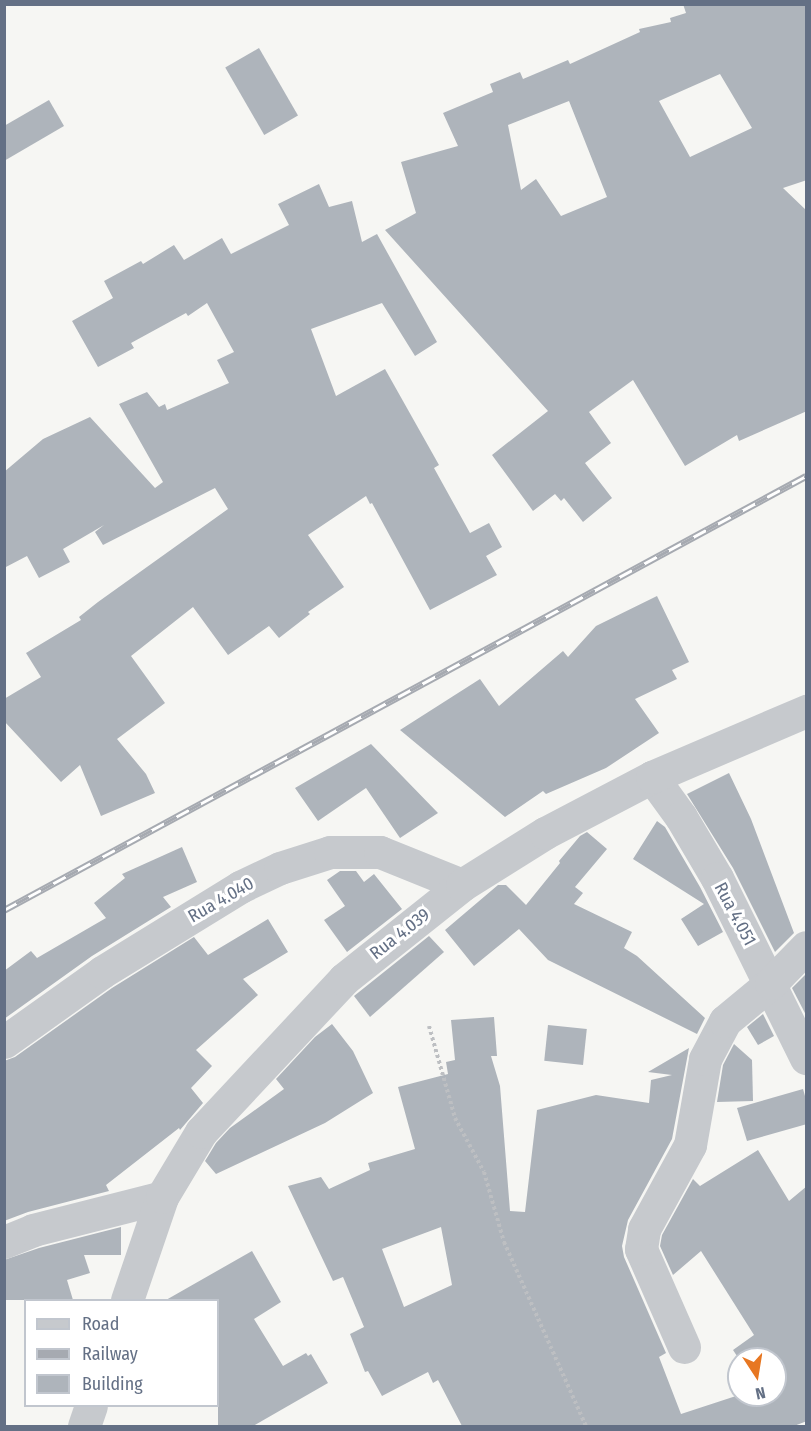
<!DOCTYPE html>
<html>
<head>
<meta charset="utf-8">
<style>
	body { margin:0 }
	#map { position:relative; width:811px; height:1431px; overflow:hidden; background:#f6f6f3; font-family:"Fira Sans Condensed",sans-serif }
	div>[style] { position:absolute }
	.building>* { inset:0; background:#aeb4bb; transform-origin:0 0 }
	.path>* { height:4px; margin-top:-2px; transform-origin:0; background:repeating-linear-gradient(90deg,#bdbfc2 0 3px,transparent 0 6px) }
	.minor>* { height:33px; margin:-16.5px; padding:0 16.5px; transform-origin:16.5px; border-radius:16.5px; background:#c6c9cd }
	.rail>* { height:7px; margin-top:-3.5px; transform-origin:0; background:repeating-linear-gradient(90deg,#fff 0 14px,#a6aab1 0 28px); box-sizing:border-box; border-block:2px solid #a6aab1 }
	span { translate:-50% -50%; white-space:nowrap; text-align:center; line-height:1.15; -webkit-text-stroke:6px #fff; paint-order:stroke }
	.street-label { font-size:18px; color:#647085 }
	.frame { position:absolute; inset:0; border:6px solid #647085; pointer-events:none }
	.legend { position:absolute; left:24px; top:1299px; width:195px; height:108px; box-sizing:border-box; background:#fff; border:2px solid #c1c6ce; margin:0; padding:8px 10px; list-style:none; font-size:18px; color:#647085 }
	.legend li { display:flex; align-items:center; gap:12px; height:30px }
	.legend b { width:30px; border:2px solid #c1c6ce }
	.north { position:absolute; left:727px; top:1347px; width:60px; height:60px; box-sizing:border-box; background:#fff; border:2px solid #c1c6ce; border-radius:50%; rotate:168deg; font-size:16px; font-weight:700; line-height:24px; text-align:center; color:#647085 }
	.north::after { content:''; display:block; margin:auto; width:21px; height:27px; background:#e77722; clip-path:polygon(50% 0,100% 100%,50% 72%,0 100%) }
</style>
</head>
<body>
<div id="map">
	<div class="building">
		<div style="clip-path:polygon(evenodd,683px 4px,807px 4px,807px 180px,783px 188px,807px 211px,807px 411px,739px 441px,737px 435px,685px 466px,633px 380px,589px 412px,611px 443px,585px 463px,612px 498px,583px 522px,564px 498px,561px 501px,555px 494px,533px 511px,492px 455px,548px 411px,385px 230px,416px 213px,401px 162px,458px 146px,443px 113px,493px 92px,490px 84px,520px 72px,523px 79px,568px 60px,570px 64px,640px 32px,639px 29px,671px 22px,670px 18px,686px 13px,683px 4px,720px 74px,752px 128px,690px 157px,659px 101px,720px 74px,683px 4px,569px 101px,607px 197px,561px 216px,536px 179px,521px 190px,508px 125px,569px 101px)"></div>
		<div style="left:259px;top:48px;width:78px;height:39px;rotate:60deg"></div>
		<div style="clip-path:polygon(49px 100px,64px 126px,4px 161px,4px 126px)"></div>
		<div style="clip-path:polygon(319px 184px,329px 207px,352px 201px,362px 242px,377px 234px,437px 342px,415px 356px,382px 303px,311px 329px,336px 396px,385px 369px,439px 465px,434px 468px,470px 533px,489px 523px,502px 547px,486px 556px,497px 575px,430px 610px,372px 503px,370px 504px,366px 496px,308px 535px,344px 587px,308px 612px,310px 614px,279px 638px,269px 626px,228px 655px,193px 607px,131px 656px,165px 703px,117px 739px,146px 774px,155px 793px,101px 816px,80px 765px,61px 782px,4px 721px,4px 699px,41px 677px,26px 653px,81px 620px,79px 617px,98px 602px,228px 509px,215px 488px,103px 545px,95px 532px,104px 525px,63px 549px,70px 562px,39px 578px,27px 556px,4px 568px,4px 472px,43px 439px,90px 417px,155px 488px,163px 482px,119px 404px,147px 392px,159px 407px,165px 404px,167px 410px,229px 383px,217px 360px,234px 352px,207px 303px,188px 316px,186px 313px,131px 343px,134px 348px,98px 367px,72px 321px,113px 298px,104px 281px,141px 261px,143px 264px,174px 245px,184px 260px,222px 238px,231px 254px,289px 225px,278px 204px)"></div>
		<div style="clip-path:polygon(657px 596px,689px 662px,672px 670px,677px 679px,635px 699px,659px 733px,606px 768px,546px 794px,543px 791px,505px 817px,400px 730px,480px 679px,499px 706px,563px 651px,568px 657px,596px 626px)"></div>
		<div style="clip-path:polygon(371px 744px,438px 813px,400px 838px,366px 788px,318px 821px,295px 788px)"></div>
		<div style="clip-path:polygon(729px 773px,751px 819px,794px 933px,775px 952px,733px 868px,687px 794px)"></div>
		<div style="clip-path:polygon(657px 821px,665px 827px,700px 887px,723px 932px,698px 946px,681px 919px,704px 904px,633px 859px)"></div>
		<div style="clip-path:polygon(587px 832px,607px 849px,575px 887px,583px 893px,574px 904px,632px 932px,624px 948px,637px 956px,705px 1018px,697px 1034px,548px 960px,519px 929px,474px 966px,445px 930px,498px 885px,506px 885px,526px 905px,560px 863px,559px 861px,580px 836px)"></div>
		<div style="clip-path:polygon(182px 847px,197px 882px,163px 897px,171px 907px,92px 956px,4px 1019px,4px 971px,31px 951px,37px 958px,106px 918px,94px 903px,125px 878px,122px 874px)"></div>
		<div style="clip-path:polygon(340px 871px,356px 871px,364px 882px,374px 874px,402px 909px,347px 952px,324px 920px,345px 906px,327px 880px)"></div>
		<div style="clip-path:polygon(268px 919px,288px 952px,243px 979px,258px 995px,196px 1050px,212px 1066px,191px 1088px,203px 1103px,180px 1130px,179px 1128px,106px 1185px,109px 1191px,28px 1212px,4px 1221px,4px 1061px,15px 1057px,112px 988px,194px 937px,208px 955px)"></div>
		<div style="clip-path:polygon(429px 936px,444px 952px,370px 1017px,354px 996px)"></div>
		<div style="clip-path:polygon(807px 973px,807px 1017px,792px 988px)"></div>
		<div style="clip-path:polygon(763px 1014px,774px 1036px,758px 1045px,747px 1027px)"></div>
		<div style="clip-path:polygon(evenodd,494px 1017px,497px 1056px,491px 1056px,500px 1086px,510px 1211px,525px 1212px,537px 1110px,596px 1095px,649px 1103px,651px 1080px,672px 1075px,648px 1072px,689px 1048px,672px 1139px,628px 1220px,622px 1246px,624px 1257px,666px 1353px,659px 1357px,681px 1414px,736px 1396px,733px 1389px,739px 1386px,739px 1395px,775px 1395px,775px 1359px,739px 1359px,733px 1350px,754px 1335px,701px 1251px,673px 1275px,660px 1246px,662px 1235px,693px 1179px,700px 1186px,758px 1150px,789px 1201px,807px 1186px,807px 1421px,794px 1426px,462px 1426px,438px 1380px,433px 1383px,428px 1372px,382px 1396px,368px 1371px,365px 1372px,350px 1334px,364px 1327px,343px 1277px,333px 1281px,288px 1186px,321px 1177px,329px 1189px,370px 1170px,368px 1163px,415px 1149px,398px 1087px,448px 1074px,446px 1062px,455px 1060px,451px 1020px,494px 1017px,441px 1227px,452px 1285px,404px 1307px,382px 1249px,441px 1227px)"></div>
		<div style="clip-path:polygon(332px 1024px,353px 1051px,373px 1093px,325px 1123px,216px 1174px,205px 1161px,216px 1143px,230px 1128px,284px 1089px,276px 1079px,315px 1037px)"></div>
		<div style="left:548px;top:1025px;width:39px;height:36px;rotate:6deg"></div>
		<div style="clip-path:polygon(734px 1044px,752px 1060px,753px 1101px,717px 1102px,723px 1065px)"></div>
		<div style="clip-path:polygon(803px 1089px,807px 1103px,807px 1124px,747px 1141px,737px 1108px)"></div>
		<div style="clip-path:polygon(121px 1227px,121px 1255px,84px 1255px,90px 1273px,67px 1280px,73px 1300px,4px 1300px,4px 1260px,39px 1248px)"></div>
		<div style="clip-path:polygon(252px 1251px,281px 1302px,254px 1319px,283px 1366px,306px 1353px,308px 1356px,311px 1354px,328px 1383px,253px 1426px,218px 1426px,218px 1300px,166px 1300px)"></div>
	</div>
	<div class="path">
		<div style="left:429px;top:1026px;width:96px;rotate:74.2deg"></div>
		<div style="left:455px;top:1118px;width:61px;rotate:61.8deg"></div>
		<div style="left:484px;top:1172px;width:73px;rotate:74.1deg"></div>
		<div style="left:504px;top:1242px;width:201px;rotate:66deg"></div>
	</div>
	<div class="minor">
		<div style="left:652px;top:777px;width:49px;rotate:54.1deg"></div>
		<div style="left:681px;top:817px;width:71px;rotate:59.5deg"></div>
		<div style="left:717px;top:878px;width:201px;rotate:63.7deg"></div>
		<div style="left:4px;top:1042px;width:120px;rotate:-35.5deg"></div>
		<div style="left:102px;top:972px;width:162px;rotate:-31.6deg"></div>
		<div style="left:240px;top:887px;width:44px;rotate:-25.4deg"></div>
		<div style="left:280px;top:868px;width:52px;rotate:-17.7deg"></div>
		<div style="left:330px;top:852px;width:50px"></div>
		<div style="left:380px;top:852px;width:88px;rotate:21.9deg"></div>
		<div style="left:4px;top:1242px;width:31px;rotate:-22deg"></div>
		<div style="left:33px;top:1230px;width:133px;rotate:-14.3deg"></div>
		<div style="left:127px;top:1300px;width:109px;rotate:-71.2deg"></div>
		<div style="left:162px;top:1197px;width:76px;rotate:-59deg"></div>
		<div style="left:201px;top:1132px;width:209px;rotate:-46.9deg"></div>
		<div style="left:344px;top:979px;width:151px;rotate:-38.5deg"></div>
		<div style="left:462px;top:885px;width:98px;rotate:-32.1deg"></div>
		<div style="left:545px;top:833px;width:121px;rotate:-27.6deg"></div>
		<div style="left:652px;top:777px;width:168px;rotate:-23.2deg"></div>
		<div style="left:684px;top:1347px;width:107px;rotate:-113.7deg"></div>
		<div style="left:641px;top:1249px;width:20px;rotate:-81deg"></div>
		<div style="left:644px;top:1229px;width:96px;rotate:-61.3deg"></div>
		<div style="left:690px;top:1145px;width:87px;rotate:-80.1deg"></div>
		<div style="left:705px;top:1059px;width:43px;rotate:-62.2deg"></div>
		<div style="left:725px;top:1021px;width:60px;rotate:-39.6deg"></div>
		<div style="left:771px;top:983px;width:50px;rotate:-45.8deg"></div>
		<div style="left:84px;top:1426px;width:21px;rotate:-71deg"></div>
	</div>
	<div class="rail">
		<div style="left:4px;top:910px;width:912px;rotate:-28.42deg"></div>
	</div>
	<div class="street-label">
		<span style="left:221px;top:900px;rotate:-30deg">Rua 4.040</span>
		<span style="left:735px;top:914px;rotate:62deg">Rua 4.051</span>
		<span style="left:400px;top:934px;rotate:-38deg">Rua 4.039</span>
	</div>
	<div class="frame"></div>
	<ul class="legend">
	<li><b style="height:8px;background:#c6c9cd"></b>Road</li>
	<li><b style="height:8px;background:#a6aab1"></b>Railway</li>
	<li><b style="height:16px;background:#aeb4bb"></b>Building</li>
	</ul>
	<div class="north">N</div>
</div>
</body>
</html>
